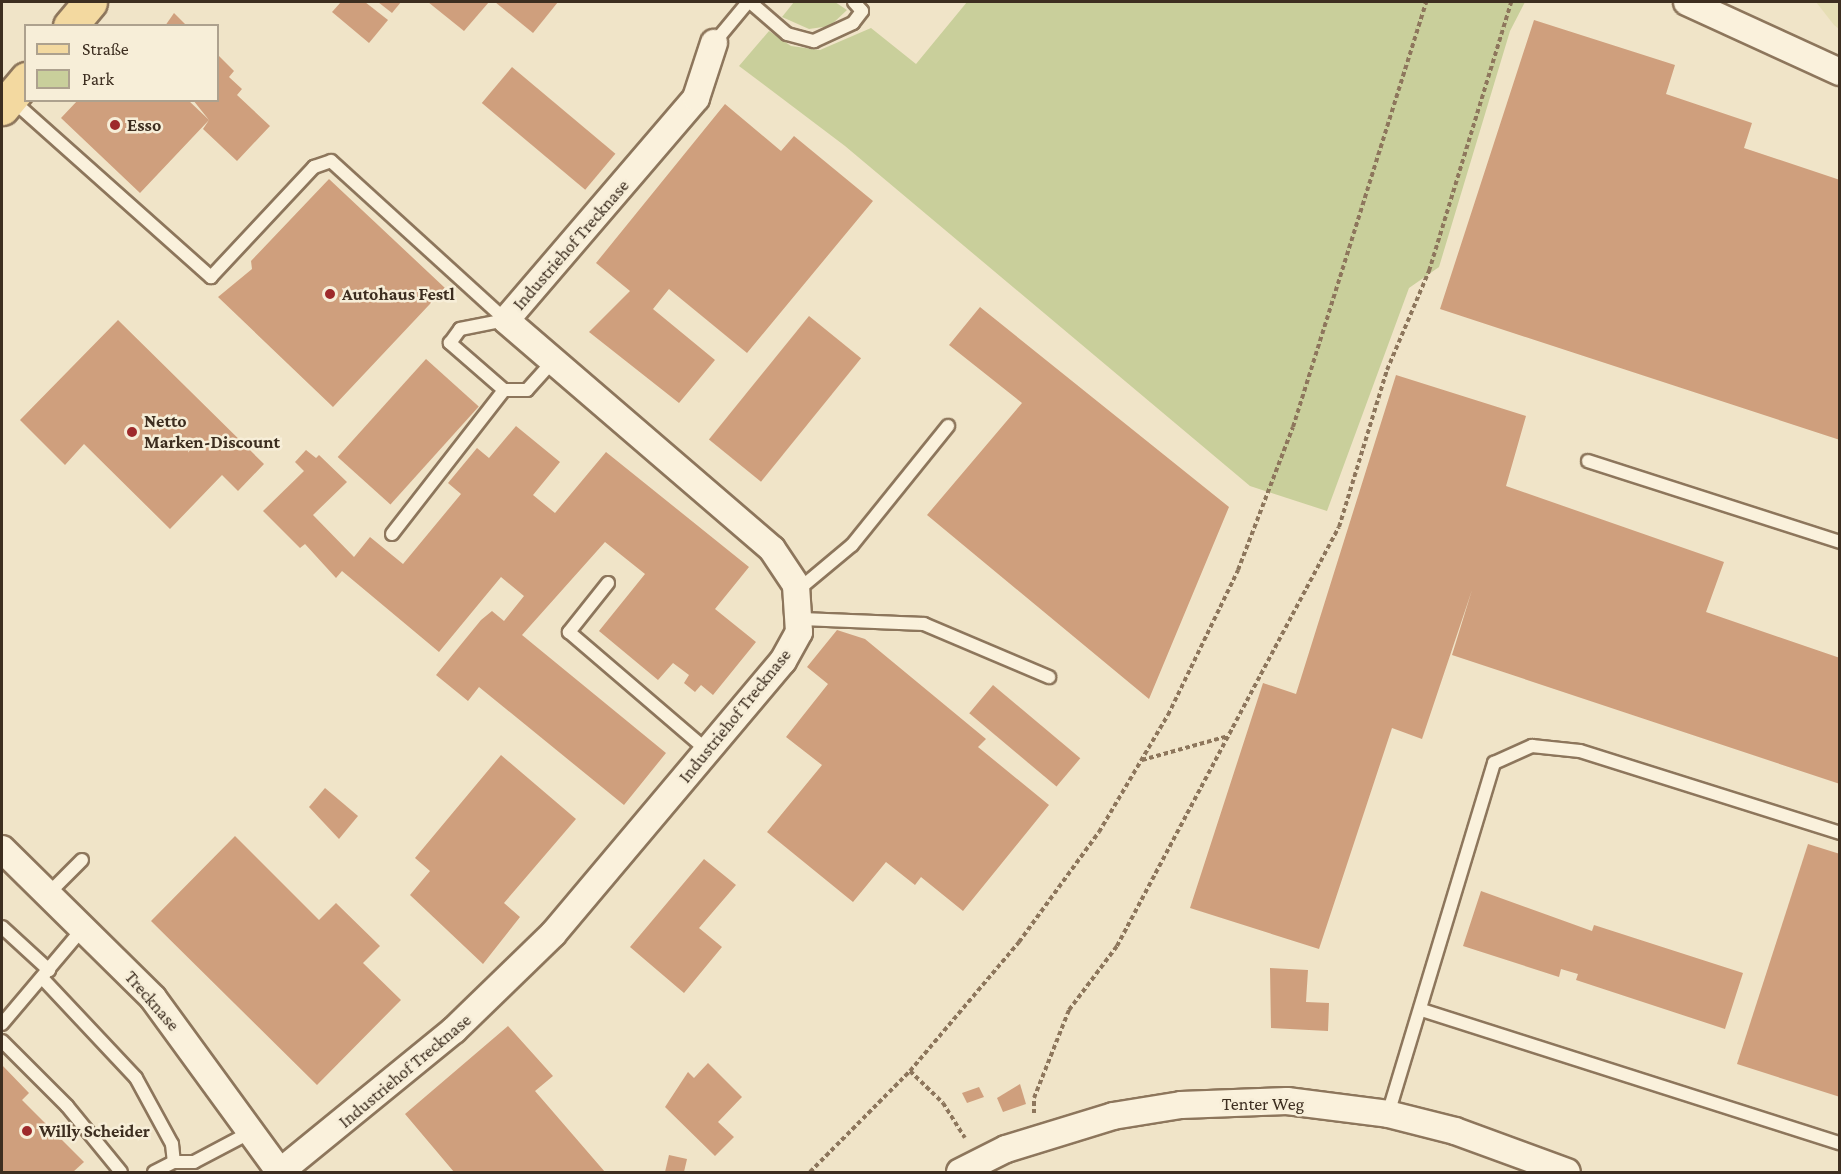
<!DOCTYPE html>
<html>
<head>
<meta charset="utf-8">
<style>
	body { margin:0 }
	#map { position:relative; width:1841px; height:1174px; overflow:hidden; background:#f0e4c8; font-family:"Crimson Pro",serif }
	div>[style] { position:absolute }
	.farmland>* { inset:0; background:#e6deb5 }
	.green>* { inset:0; background:#c9cf9b }
	.building>* { inset:0; background:#cf9f7d; transform-origin:0 0 }
	.path>* { height:4px; margin-top:-2px; transform-origin:0; background:repeating-linear-gradient(90deg,#8d765c 0 4.5px,transparent 0 7.5px) }
	.roads { filter:drop-shadow(2px 0 #8d765c) drop-shadow(-2px 0 #8d765c) drop-shadow(0 2px #8d765c) drop-shadow(0 -2px #8d765c) }
	.lane>* { height:12px; margin:-6px; padding:0 6px; transform-origin:6px; border-radius:6px; background:#faf1dc }
	.street>* { height:26px; margin:-13px; padding:0 13px; transform-origin:13px; border-radius:13px; background:#faf1dc }
	.primary>* { height:33px; margin:-16.5px; padding:0 16.5px; transform-origin:16.5px; border-radius:16.5px; background:#f3d9a0 }
	.dots>* { width:16px; height:16px; translate:-50% -50%; box-sizing:border-box; border:3px solid #f7eed8; border-radius:50% }
	span { translate:-50% -50%; white-space:nowrap; text-align:center; line-height:1.15; -webkit-text-stroke:5px #f7eed8; paint-order:stroke }
	.poi-label { font-size:18px; color:#3d2e20; font-weight:700 }
	.left { translate:0 -50%; text-align:left }
	.street-label { font-size:18px; color:#3d2e20 }
	.frame { position:absolute; inset:0; border:3px solid #3d2e20; pointer-events:none }
	.legend { position:absolute; left:24px; top:24px; width:195px; height:78px; box-sizing:border-box; background:#f7eed8; border:2px solid #ada18e; margin:0; padding:8px 10px; list-style:none; font-size:18px; color:#3d2e20 }
	.legend li { display:flex; align-items:center; gap:12px; height:30px }
	.legend b { width:30px; border:2px solid #ada18e }
</style>
</head>
<body>
<div id="map">
	<div class="farmland">
		<div style="clip-path:polygon(1816px 2px,1839px 2px,1839px 29px,1834px 25px)"></div>
	</div>
	<div class="green">
		<div style="clip-path:polygon(794px 2px,835px 2px,847px 10px,830px 26px,809px 29px,782px 17px)"></div>
		<div style="clip-path:polygon(967px 2px,1525px 2px,1510px 31px,1439px 267px,1409px 288px,1327px 511px,1250px 486px,845px 146px,739px 66px,769px 31px,791px 46px,820px 50px,871px 28px,916px 64px)"></div>
	</div>
	<div class="building">
		<div style="clip-path:polygon(341px 2px,365px 2px,388px 20px,369px 43px,332px 12px)"></div>
		<div style="clip-path:polygon(378px 2px,401px 2px,392px 13px)"></div>
		<div style="clip-path:polygon(428px 2px,489px 2px,464px 31px)"></div>
		<div style="clip-path:polygon(495px 2px,558px 2px,533px 33px)"></div>
		<div style="clip-path:polygon(174px 13px,187px 26px,165px 26px)"></div>
		<div style="clip-path:polygon(1534px 20px,1675px 65px,1666px 94px,1752px 123px,1744px 148px,1840px 180px,1840px 440px,1440px 309px)"></div>
		<div style="clip-path:polygon(218px 55px,234px 71px,229px 77px,242px 89px,237px 95px,270px 126px,237px 161px,203px 129px,209px 120px,140px 193px,61px 118px,78px 100px,188px 100px,209px 120px,193px 100px,218px 100px)"></div>
		<div style="left:512px;top:67px;width:135px;height:47px;rotate:40deg"></div>
		<div style="clip-path:polygon(725px 104px,781px 151px,794px 136px,873px 201px,747px 353px,669px 289px,653px 309px,715px 360px,679px 403px,589px 332px,630px 291px,596px 263px)"></div>
		<div style="clip-path:polygon(329px 179px,445px 288px,333px 407px,218px 297px,252px 269px,251px 261px)"></div>
		<div style="clip-path:polygon(980px 307px,1229px 507px,1149px 699px,927px 515px,1022px 403px,949px 345px)"></div>
		<div style="left:809px;top:316px;width:67px;height:159px;rotate:39deg"></div>
		<div style="clip-path:polygon(118px 320px,264px 464px,238px 491px,222px 475px,170px 529px,84px 444px,65px 465px,20px 420px)"></div>
		<div style="left:426px;top:359px;width:71px;height:132px;rotate:42deg"></div>
		<div style="clip-path:polygon(1396px 375px,1526px 416px,1506px 486px,1724px 562px,1706px 612px,1840px 658px,1840px 784px,1452px 655px,1472px 590px,1422px 739px,1392px 728px,1319px 949px,1190px 908px,1263px 683px,1296px 694px)"></div>
		<div style="clip-path:polygon(516px 426px,560px 462px,533px 495px,555px 513px,606px 452px,749px 567px,715px 609px,756px 642px,713px 695px,701px 685px,695px 692px,684px 683px,689px 675px,673px 663px,658px 680px,599px 631px,645px 574px,605px 542px,522px 635px,666px 753px,624px 805px,479px 687px,468px 701px,436px 675px,481px 620px,492px 611px,504px 621px,524px 596px,501px 577px,439px 652px,342px 571px,336px 578px,305px 544px,300px 548px,263px 511px,304px 471px,295px 462px,306px 450px,316px 458px,319px 455px,347px 482px,313px 515px,354px 557px,370px 537px,403px 564px,461px 494px,448px 483px,477px 448px,489px 458px)"></div>
		<div style="clip-path:polygon(837px 630px,865px 639px,986px 739px,978px 747px,1049px 805px,963px 911px,921px 877px,915px 885px,886px 862px,853px 902px,767px 832px,822px 765px,786px 737px,828px 684px,807px 667px)"></div>
		<div style="left:993px;top:685px;width:114px;height:37px;rotate:40deg"></div>
		<div style="clip-path:polygon(501px 755px,576px 819px,504px 903px,520px 917px,483px 964px,410px 895px,430px 871px,415px 858px)"></div>
		<div style="clip-path:polygon(325px 788px,358px 816px,339px 839px,309px 807px)"></div>
		<div style="clip-path:polygon(235px 836px,319px 920px,336px 903px,380px 946px,363px 963px,401px 1000px,317px 1085px,151px 921px)"></div>
		<div style="clip-path:polygon(1808px 844px,1840px 854px,1840px 1097px,1737px 1064px)"></div>
		<div style="clip-path:polygon(704px 859px,736px 885px,699px 928px,722px 947px,684px 993px,630px 947px)"></div>
		<div style="clip-path:polygon(1481px 891px,1592px 931px,1594px 925px,1743px 973px,1725px 1029px,1576px 980px,1578px 974px,1561px 969px,1559px 977px,1463px 946px)"></div>
		<div style="clip-path:polygon(1270px 968px,1308px 970px,1306px 1002px,1329px 1003px,1328px 1031px,1271px 1028px)"></div>
		<div style="clip-path:polygon(508px 1026px,553px 1076px,535px 1091px,605px 1172px,454px 1172px,405px 1114px)"></div>
		<div style="clip-path:polygon(708px 1063px,742px 1097px,718px 1122px,734px 1137px,715px 1156px,665px 1107px,688px 1072px,694px 1078px)"></div>
		<div style="clip-path:polygon(2px 1065px,29px 1093px,22px 1100px,84px 1162px,73px 1172px,2px 1172px)"></div>
		<div style="clip-path:polygon(1020px 1084px,1026px 1104px,1003px 1112px,997px 1098px)"></div>
		<div style="clip-path:polygon(979px 1087px,984px 1097px,967px 1103px,962px 1093px)"></div>
		<div style="clip-path:polygon(669px 1155px,687px 1159px,684px 1172px,665px 1172px)"></div>
	</div>
	<div class="path">
		<div style="left:1142px;top:760px;width:89px;rotate:-15.6deg"></div>
		<div style="left:910px;top:1071px;width:46px;rotate:44.1deg"></div>
		<div style="left:943px;top:1103px;width:41px;rotate:57.8deg"></div>
		<div style="left:1034px;top:1113px;width:15px;rotate:-90deg"></div>
		<div style="left:1034px;top:1098px;width:95px;rotate:-68.3deg"></div>
		<div style="left:1069px;top:1010px;width:80px;rotate:-53.1deg"></div>
		<div style="left:1117px;top:946px;width:474px;rotate:-62.1deg"></div>
		<div style="left:1339px;top:527px;width:164px;rotate:-73deg"></div>
		<div style="left:1387px;top:370px;width:108px;rotate:-67deg"></div>
		<div style="left:1429px;top:271px;width:281px;rotate:-73deg"></div>
		<div style="left:810px;top:1172px;width:142px;rotate:-45.3deg"></div>
		<div style="left:910px;top:1071px;width:169px;rotate:-49.8deg"></div>
		<div style="left:1019px;top:942px;width:136px;rotate:-54deg"></div>
		<div style="left:1099px;top:832px;width:136px;rotate:-59.5deg"></div>
		<div style="left:1168px;top:715px;width:161px;rotate:-64.2deg"></div>
		<div style="left:1238px;top:570px;width:153px;rotate:-69deg"></div>
		<div style="left:1293px;top:427px;width:445px;rotate:-72.6deg"></div>
	</div>
	<div class="roads">
		<div class="lane">
			<div style="left:750px;top:2px;width:49px;rotate:40.9deg"></div>
			<div style="left:787px;top:34px;width:28px;rotate:15deg"></div>
			<div style="left:814px;top:41px;width:43px;rotate:-24.8deg"></div>
			<div style="left:853px;top:23px;width:15px;rotate:-53deg"></div>
			<div style="left:862px;top:11px;width:12px;rotate:-132deg"></div>
			<div style="left:714px;top:43px;width:53px;rotate:-50.3deg"></div>
			<div style="left:11px;top:99px;width:268px;rotate:41.7deg"></div>
			<div style="left:211px;top:277px;width:151px;rotate:-46.9deg"></div>
			<div style="left:314px;top:167px;width:18px;rotate:-19deg"></div>
			<div style="left:331px;top:161px;width:236px;rotate:42.3deg"></div>
			<div style="left:504px;top:390px;width:23px"></div>
			<div style="left:527px;top:390px;width:39px;rotate:-48deg"></div>
			<div style="left:1588px;top:461px;width:265px;rotate:17.8deg"></div>
			<div style="left:392px;top:534px;width:182px;rotate:-52.1deg"></div>
			<div style="left:504px;top:390px;width:72px;rotate:-139deg"></div>
			<div style="left:450px;top:343px;width:17px;rotate:-54deg"></div>
			<div style="left:460px;top:329px;width:47px;rotate:-11.1deg"></div>
			<div style="left:608px;top:583px;width:63px;rotate:128.5deg"></div>
			<div style="left:569px;top:632px;width:183px;rotate:40.6deg"></div>
			<div style="left:798px;top:590px;width:70px;rotate:-39.8deg"></div>
			<div style="left:852px;top:545px;width:153px;rotate:-51.1deg"></div>
			<div style="left:802px;top:619px;width:122px;rotate:2.3deg"></div>
			<div style="left:924px;top:624px;width:136px;rotate:23deg"></div>
			<div style="left:48px;top:894px;width:48px;rotate:-45deg"></div>
			<div style="left:2px;top:927px;width:64px;rotate:42.5deg"></div>
			<div style="left:44px;top:980px;width:134px;rotate:46.8deg"></div>
			<div style="left:136px;top:1078px;width:75px;rotate:61.4deg"></div>
			<div style="left:172px;top:1144px;width:18px;rotate:84deg"></div>
			<div style="left:1422px;top:1010px;width:439px;rotate:17.7deg"></div>
			<div style="left:2px;top:1024px;width:126px;rotate:-49.8deg"></div>
			<div style="left:2px;top:1041px;width:92px;rotate:45deg"></div>
			<div style="left:67px;top:1106px;width:85px;rotate:50.7deg"></div>
			<div style="left:1388px;top:1114px;width:367px;rotate:-73.2deg"></div>
			<div style="left:1494px;top:763px;width:42px;rotate:-24.1deg"></div>
			<div style="left:1532px;top:746px;width:48px;rotate:5.9deg"></div>
			<div style="left:1580px;top:751px;width:273px;rotate:17.5deg"></div>
			<div style="left:154px;top:1172px;width:22px;rotate:-27deg"></div>
			<div style="left:174px;top:1162px;width:20px"></div>
			<div style="left:194px;top:1162px;width:64px;rotate:-27.8deg"></div>
		</div>
		<div class="street">
			<div style="left:1687px;top:2px;width:168px;rotate:24.6deg"></div>
			<div style="left:2px;top:849px;width:212px;rotate:44.6deg"></div>
			<div style="left:153px;top:998px;width:215px;rotate:53.9deg"></div>
			<div style="left:280px;top:1172px;width:225px;rotate:-39.2deg"></div>
			<div style="left:454px;top:1030px;width:138px;rotate:-44.1deg"></div>
			<div style="left:553px;top:934px;width:357px;rotate:-49.9deg"></div>
			<div style="left:783px;top:661px;width:33px;rotate:-61deg"></div>
			<div style="left:799px;top:632px;width:47px;rotate:-93.7deg"></div>
			<div style="left:796px;top:585px;width:43px;rotate:-123.7deg"></div>
			<div style="left:772px;top:549px;width:351px;rotate:-139.3deg"></div>
			<div style="left:506px;top:320px;width:292px;rotate:-49.4deg"></div>
			<div style="left:696px;top:98px;width:58px;rotate:-71.9deg"></div>
			<div style="left:960px;top:1172px;width:51px;rotate:-26.6deg"></div>
			<div style="left:1006px;top:1149px;width:112px;rotate:-17.1deg"></div>
			<div style="left:1113px;top:1116px;width:69px;rotate:-9.2deg"></div>
			<div style="left:1181px;top:1105px;width:106px;rotate:-2.2deg"></div>
			<div style="left:1287px;top:1101px;width:102px;rotate:7.3deg"></div>
			<div style="left:1388px;top:1114px;width:69px;rotate:14.2deg"></div>
			<div style="left:1455px;top:1131px;width:119px;rotate:20.1deg"></div>
		</div>
		<div class="primary">
			<div style="left:70px;top:26px;width:31px;rotate:-50deg"></div>
			<div style="left:2px;top:108px;width:38px;rotate:-50deg"></div>
		</div>
	</div>
	<div class="dots">
		<div style="left:115px;top:125px;background:#9e2a2b"></div>
		<div style="left:330px;top:294px;background:#9e2a2b"></div>
		<div style="left:132px;top:432px;background:#9e2a2b"></div>
		<div style="left:27px;top:1131px;background:#9e2a2b"></div>
	</div>
	<div class="poi-label">
		<span class="left" style="left:127px;top:125px">Esso</span>
		<span class="left" style="left:342px;top:294px">Autohaus Festl</span>
		<span class="left" style="left:144px;top:432px">Netto<br>Marken-Discount</span>
		<span class="left" style="left:39px;top:1131px">Willy Scheider</span>
	</div>
	<div class="street-label">
		<span style="left:571px;top:245px;rotate:-49deg">Industriehof Trecknase</span>
		<span style="left:735px;top:716px;rotate:-51deg">Industriehof Trecknase</span>
		<span style="left:152px;top:1001px;rotate:49deg">Trecknase</span>
		<span style="left:405px;top:1071px;rotate:-40deg">Industriehof Trecknase</span>
		<span style="left:1263px;top:1104px">Tenter Weg</span>
	</div>
	<div class="frame"></div>
	<ul class="legend">
	<li><b style="height:8px;background:#f3d9a0"></b>Straße</li>
	<li><b style="height:16px;background:#c9cf9b"></b>Park</li>
	</ul>
</div>
</body>
</html>
